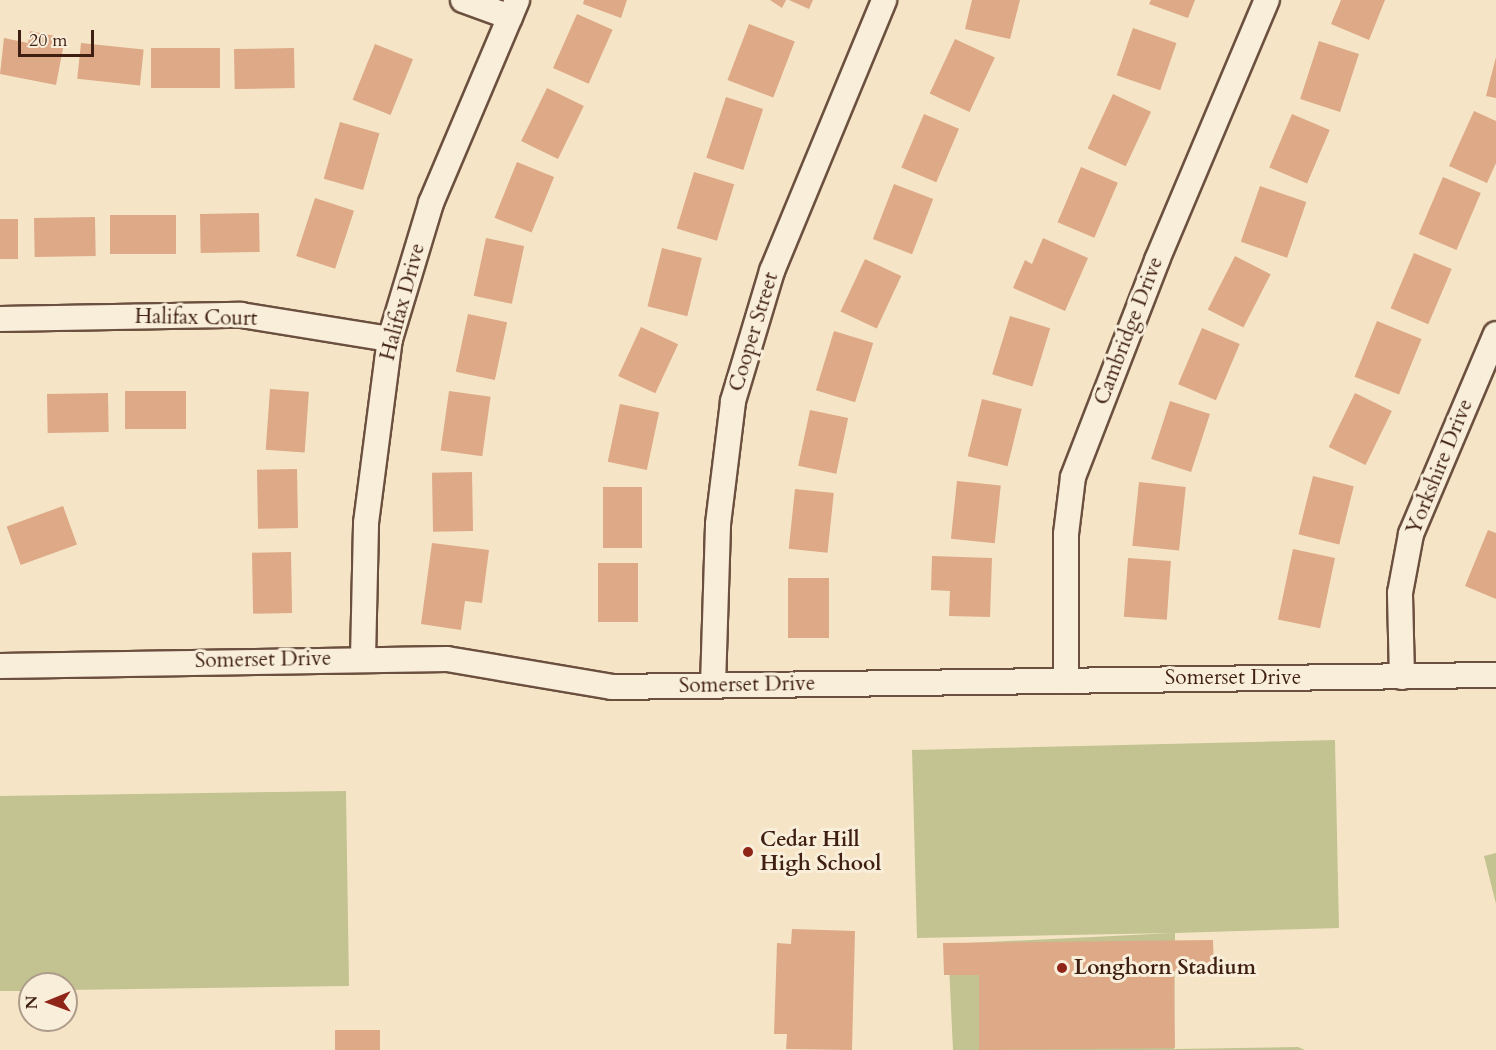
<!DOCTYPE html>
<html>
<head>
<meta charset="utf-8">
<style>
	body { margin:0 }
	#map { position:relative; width:1496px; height:1050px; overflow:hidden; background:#f5e5c6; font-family:Cardo,serif }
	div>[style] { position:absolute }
	.green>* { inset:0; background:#c2c391 }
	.building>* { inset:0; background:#dda987; transform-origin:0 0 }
	.roads { filter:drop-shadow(2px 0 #6c503f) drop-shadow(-2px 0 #6c503f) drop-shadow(0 2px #6c503f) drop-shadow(0 -2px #6c503f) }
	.minor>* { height:24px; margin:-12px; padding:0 12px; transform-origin:12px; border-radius:12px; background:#f8eeda }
	.dots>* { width:16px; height:16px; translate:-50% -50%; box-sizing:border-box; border:3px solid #f8eeda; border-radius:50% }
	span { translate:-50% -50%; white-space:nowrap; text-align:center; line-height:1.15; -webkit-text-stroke:6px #f8eeda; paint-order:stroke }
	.street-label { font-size:21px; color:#3f1f12 }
	.poi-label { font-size:21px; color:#3f1f12; font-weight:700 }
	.left { translate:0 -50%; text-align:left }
	.north { position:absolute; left:18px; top:972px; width:60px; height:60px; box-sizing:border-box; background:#f8eeda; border:2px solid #ae9b8a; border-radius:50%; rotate:269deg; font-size:16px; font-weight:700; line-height:24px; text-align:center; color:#3f1f12 }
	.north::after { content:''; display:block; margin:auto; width:21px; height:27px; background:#8f2418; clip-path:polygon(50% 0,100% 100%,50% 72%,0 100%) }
	.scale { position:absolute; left:18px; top:30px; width:76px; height:27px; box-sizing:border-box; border:3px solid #3f1f12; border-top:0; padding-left:8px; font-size:18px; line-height:21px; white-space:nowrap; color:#3f1f12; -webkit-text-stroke:4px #f8eeda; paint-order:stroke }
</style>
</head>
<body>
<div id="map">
	<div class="green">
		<div style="clip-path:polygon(1335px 740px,1339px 928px,1175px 933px,1174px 1049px,1298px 1047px,1305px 1050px,953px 1050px,948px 944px,1173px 933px,917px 938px,912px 750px)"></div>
		<div style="clip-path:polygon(346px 791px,349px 986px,66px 990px,66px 984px,30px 984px,30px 991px,0 991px,0 796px)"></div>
		<div style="clip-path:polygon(1496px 853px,1496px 904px,1484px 856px)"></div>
	</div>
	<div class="building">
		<div style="clip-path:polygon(584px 0,627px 0,621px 18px,583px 4px)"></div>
		<div style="clip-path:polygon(770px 0,786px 0,782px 8px)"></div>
		<div style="clip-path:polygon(789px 0,813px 0,809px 9px)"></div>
		<div style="clip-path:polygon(972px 0,1020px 0,1010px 39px,965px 29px)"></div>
		<div style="clip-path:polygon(1151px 0,1195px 0,1188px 18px,1149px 4px)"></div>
		<div style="clip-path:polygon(1341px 0,1385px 0,1369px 40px,1331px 24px)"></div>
		<div style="left:577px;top:14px;width:39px;height:59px;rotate:24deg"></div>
		<div style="left:749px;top:24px;width:49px;height:60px;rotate:21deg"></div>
		<div style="left:1133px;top:28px;width:46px;height:50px;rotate:19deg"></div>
		<div style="clip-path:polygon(30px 31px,65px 38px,56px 85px,0 74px,4px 38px,28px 43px)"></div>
		<div style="left:955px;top:39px;width:44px;height:60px;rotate:25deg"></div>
		<div style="left:1319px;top:41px;width:42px;height:61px;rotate:18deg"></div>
		<div style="left:81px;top:43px;width:63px;height:36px;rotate:6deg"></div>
		<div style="left:375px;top:44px;width:41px;height:60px;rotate:22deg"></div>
		<div style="left:220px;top:48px;width:40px;height:69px;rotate:90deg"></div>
		<div style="left:294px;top:48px;width:40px;height:60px;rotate:89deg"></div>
		<div style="clip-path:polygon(1496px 57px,1496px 98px,1486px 96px)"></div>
		<div style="left:547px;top:88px;width:41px;height:59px;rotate:26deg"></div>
		<div style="left:1113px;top:94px;width:42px;height:60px;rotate:25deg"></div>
		<div style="left:726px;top:97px;width:39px;height:64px;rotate:18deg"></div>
		<div style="clip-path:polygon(1474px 111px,1496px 121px,1496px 163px,1487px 183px,1449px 166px)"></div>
		<div style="left:924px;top:114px;width:38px;height:58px;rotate:23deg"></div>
		<div style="left:1292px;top:114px;width:41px;height:58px;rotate:23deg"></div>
		<div style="left:340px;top:122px;width:41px;height:59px;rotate:16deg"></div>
		<div style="left:517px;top:162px;width:40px;height:60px;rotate:22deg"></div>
		<div style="left:1081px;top:167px;width:40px;height:60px;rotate:23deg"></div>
		<div style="left:694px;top:172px;width:42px;height:59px;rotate:17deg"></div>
		<div style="left:1443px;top:177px;width:41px;height:62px;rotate:23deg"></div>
		<div style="left:894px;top:184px;width:42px;height:59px;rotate:21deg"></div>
		<div style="left:1260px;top:186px;width:49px;height:59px;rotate:19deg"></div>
		<div style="left:315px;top:198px;width:41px;height:61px;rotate:18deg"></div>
		<div style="left:259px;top:213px;width:39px;height:59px;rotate:89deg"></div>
		<div style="left:176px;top:215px;width:39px;height:66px;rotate:90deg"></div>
		<div style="left:95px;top:217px;width:39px;height:61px;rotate:89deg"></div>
		<div style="left:0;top:219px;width:18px;height:40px"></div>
		<div style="left:486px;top:238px;width:39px;height:59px;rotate:12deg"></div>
		<div style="clip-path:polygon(1043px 238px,1088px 258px,1065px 311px,1013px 288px,1025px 260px,1032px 264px)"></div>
		<div style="left:662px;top:248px;width:41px;height:60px;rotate:14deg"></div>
		<div style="left:1414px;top:253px;width:41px;height:60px;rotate:23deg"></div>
		<div style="left:1235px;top:256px;width:40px;height:60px;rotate:27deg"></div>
		<div style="left:865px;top:259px;width:40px;height:58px;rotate:25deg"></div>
		<div style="left:468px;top:314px;width:40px;height:59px;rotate:12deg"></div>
		<div style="left:1010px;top:316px;width:42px;height:61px;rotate:17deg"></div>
		<div style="left:1377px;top:321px;width:48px;height:60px;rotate:22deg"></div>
		<div style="left:641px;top:327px;width:41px;height:54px;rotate:25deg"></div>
		<div style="left:1202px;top:328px;width:41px;height:61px;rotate:23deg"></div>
		<div style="left:834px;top:331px;width:41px;height:62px;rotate:17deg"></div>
		<div style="left:270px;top:389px;width:39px;height:61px;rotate:4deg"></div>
		<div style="left:186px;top:391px;width:38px;height:61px;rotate:90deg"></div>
		<div style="left:449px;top:391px;width:42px;height:60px;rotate:8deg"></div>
		<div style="left:108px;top:393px;width:39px;height:61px;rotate:89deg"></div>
		<div style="left:1355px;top:393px;width:41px;height:60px;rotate:26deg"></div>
		<div style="left:982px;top:399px;width:41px;height:59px;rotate:14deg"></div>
		<div style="left:1170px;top:401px;width:42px;height:61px;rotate:18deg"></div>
		<div style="left:620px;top:404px;width:40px;height:59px;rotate:12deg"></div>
		<div style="left:810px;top:410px;width:39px;height:57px;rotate:12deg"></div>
		<div style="left:297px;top:469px;width:59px;height:40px;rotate:89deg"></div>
		<div style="left:472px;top:472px;width:59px;height:40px;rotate:89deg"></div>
		<div style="left:1313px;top:476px;width:42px;height:60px;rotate:14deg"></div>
		<div style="left:957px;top:481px;width:44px;height:58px;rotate:6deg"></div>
		<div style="left:1139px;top:482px;width:47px;height:64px;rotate:6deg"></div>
		<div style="left:603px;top:487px;width:39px;height:61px"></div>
		<div style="left:795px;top:489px;width:39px;height:60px;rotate:6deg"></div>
		<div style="left:63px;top:506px;width:41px;height:60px;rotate:70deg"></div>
		<div style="clip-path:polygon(1488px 530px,1496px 533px,1496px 599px,1465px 586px)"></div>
		<div style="clip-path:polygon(432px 543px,489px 550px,482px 603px,465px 601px,461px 630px,421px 624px)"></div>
		<div style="left:1293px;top:549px;width:43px;height:72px;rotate:12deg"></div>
		<div style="left:291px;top:552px;width:61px;height:39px;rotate:89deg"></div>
		<div style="clip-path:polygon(932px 556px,992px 558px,990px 617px,949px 616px,950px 591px,931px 590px)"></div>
		<div style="left:1128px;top:558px;width:43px;height:59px;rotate:4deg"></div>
		<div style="left:598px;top:563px;width:40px;height:59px"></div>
		<div style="left:788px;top:578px;width:41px;height:60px"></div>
		<div style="clip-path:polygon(792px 929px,855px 931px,852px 1050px,786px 1049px,787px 1034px,774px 1034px,777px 943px,791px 944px)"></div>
		<div style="clip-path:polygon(1213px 940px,1214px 970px,1174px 971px,1175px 1048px,979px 1050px,979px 975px,944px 975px,943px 943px)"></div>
		<div style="left:380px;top:1030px;width:20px;height:45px;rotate:90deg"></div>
	</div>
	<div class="roads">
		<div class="minor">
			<div style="left:463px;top:0;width:50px;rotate:19.9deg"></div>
			<div style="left:0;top:319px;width:241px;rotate:-1deg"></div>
			<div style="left:241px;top:315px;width:151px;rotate:9.2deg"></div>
			<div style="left:363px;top:658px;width:135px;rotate:-88.7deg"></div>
			<div style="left:366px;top:523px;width:186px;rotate:-82.6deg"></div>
			<div style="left:390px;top:339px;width:142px;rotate:-73.2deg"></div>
			<div style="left:431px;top:203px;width:220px;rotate:-67deg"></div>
			<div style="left:0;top:666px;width:447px;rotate:-0.9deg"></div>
			<div style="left:447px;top:659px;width:167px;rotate:9.6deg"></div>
			<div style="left:612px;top:687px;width:884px;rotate:-0.78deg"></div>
			<div style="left:1402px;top:677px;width:84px;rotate:-91.4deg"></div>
			<div style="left:1400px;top:593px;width:60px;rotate:-79.4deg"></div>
			<div style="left:1411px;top:534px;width:217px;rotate:-67deg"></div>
			<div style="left:1066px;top:679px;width:145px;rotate:-90deg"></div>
			<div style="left:1066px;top:534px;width:57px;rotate:-83deg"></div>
			<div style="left:1073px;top:477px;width:233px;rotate:-68.8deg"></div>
			<div style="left:1157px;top:260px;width:282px;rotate:-67.1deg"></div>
			<div style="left:713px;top:685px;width:161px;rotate:-88.2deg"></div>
			<div style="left:718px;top:524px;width:124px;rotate:-83deg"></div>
			<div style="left:733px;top:401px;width:136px;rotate:-73.3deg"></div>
			<div style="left:772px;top:271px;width:293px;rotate:-67.5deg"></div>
		</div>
	</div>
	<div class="dots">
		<div style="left:748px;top:852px;background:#8f2418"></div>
		<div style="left:1062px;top:968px;background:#8f2418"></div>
	</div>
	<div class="street-label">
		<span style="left:403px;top:302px;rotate:-75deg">Halifax Drive</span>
		<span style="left:196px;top:318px;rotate:1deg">Halifax Court</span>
		<span style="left:1129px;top:331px;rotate:-69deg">Cambridge Drive</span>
		<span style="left:754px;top:332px;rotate:-73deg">Cooper Street</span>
		<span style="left:1440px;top:467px;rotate:-68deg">Yorkshire Drive</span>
		<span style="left:263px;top:660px;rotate:-1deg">Somerset Drive</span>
		<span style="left:1233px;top:678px">Somerset Drive</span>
		<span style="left:747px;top:685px;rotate:-1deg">Somerset Drive</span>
	</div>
	<div class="poi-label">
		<span class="left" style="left:760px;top:852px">Cedar Hill<br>High School</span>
		<span class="left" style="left:1074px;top:968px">Longhorn Stadium</span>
	</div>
	<div class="north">N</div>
	<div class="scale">20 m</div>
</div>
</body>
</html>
